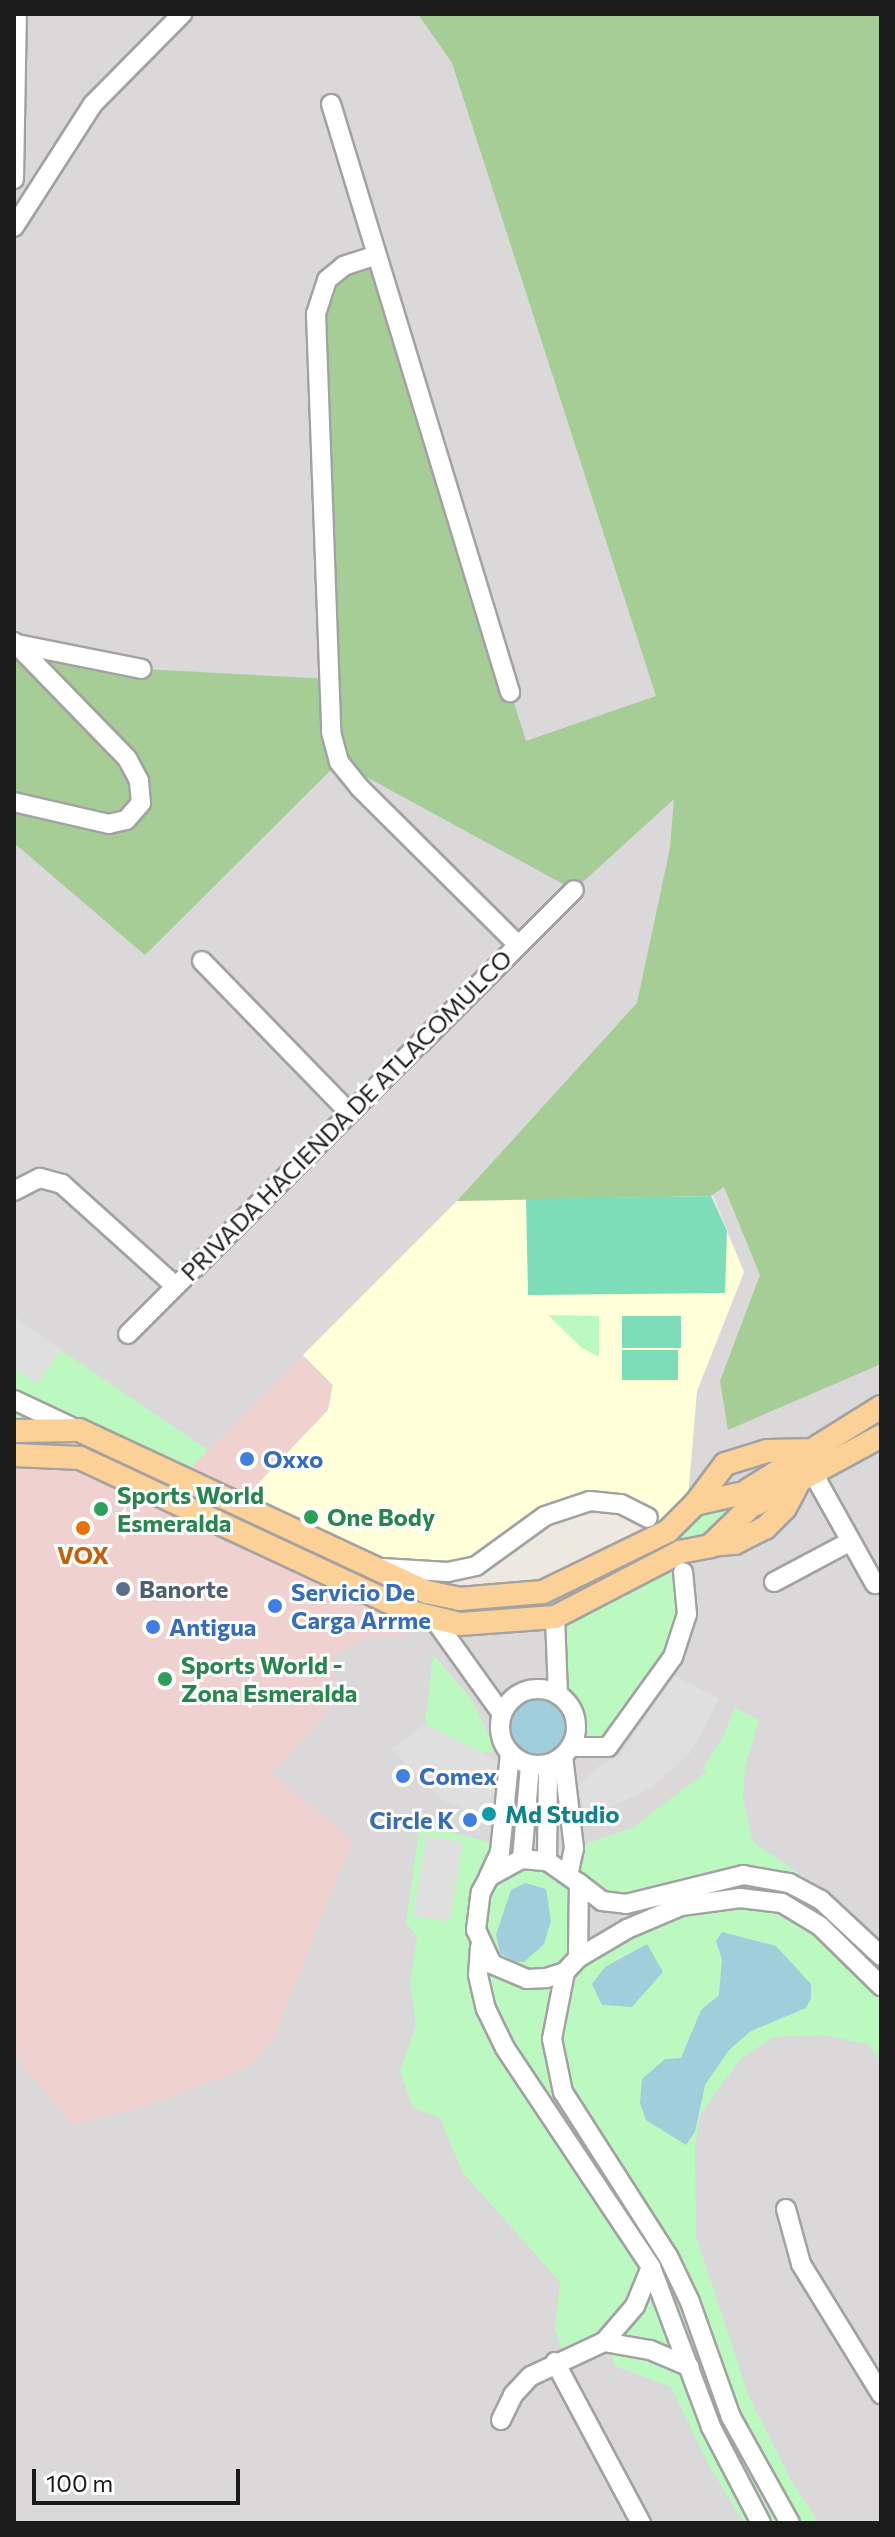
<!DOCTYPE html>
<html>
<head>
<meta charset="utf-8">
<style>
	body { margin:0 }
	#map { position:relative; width:895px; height:2537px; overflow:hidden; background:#ede9e1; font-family:Commissioner,sans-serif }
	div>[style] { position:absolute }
	.residential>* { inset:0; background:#dad8d8 }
	.commercial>* { inset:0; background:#efd1cf }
	.education>* { inset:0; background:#ffffd8 }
	.forest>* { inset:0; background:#a5cd95 }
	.park>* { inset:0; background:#bcf9c1; transform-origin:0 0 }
	.pitch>* { inset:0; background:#7eddb9; transform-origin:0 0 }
	.parking>* { inset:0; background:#dfdfdf; transform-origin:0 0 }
	.water>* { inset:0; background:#a1cedb }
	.round { border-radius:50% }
	.roads { filter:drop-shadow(2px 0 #a2a2a2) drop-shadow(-2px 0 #a2a2a2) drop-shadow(0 2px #a2a2a2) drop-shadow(0 -2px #a2a2a2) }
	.minor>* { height:18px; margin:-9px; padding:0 9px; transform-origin:9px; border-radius:9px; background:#fff }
	.minor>.ring { margin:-9px; padding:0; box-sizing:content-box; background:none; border:18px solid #fff; border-radius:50% }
	.major>* { height:22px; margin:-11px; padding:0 11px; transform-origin:11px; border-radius:11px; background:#fbd197 }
	.dots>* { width:22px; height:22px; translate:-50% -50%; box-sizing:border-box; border:4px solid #fff; border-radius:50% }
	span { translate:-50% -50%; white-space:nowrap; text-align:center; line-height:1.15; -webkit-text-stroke:6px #fff; paint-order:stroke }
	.street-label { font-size:24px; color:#1b1b1b }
	.shop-label { font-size:24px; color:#366cbe; font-weight:700 }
	.left { translate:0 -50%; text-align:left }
	.right { translate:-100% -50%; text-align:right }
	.leisure-label { font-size:24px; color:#27864d; font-weight:700 }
	.food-label { font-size:24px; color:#c56008; font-weight:700 }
	.service-label { font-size:24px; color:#4e5e75; font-weight:700 }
	.culture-label { font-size:24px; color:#0d838f; font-weight:700 }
	.frame { position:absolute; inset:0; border:16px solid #1b1b1b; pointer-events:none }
	.scale { position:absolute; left:32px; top:2469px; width:208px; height:36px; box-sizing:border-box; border:4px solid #1b1b1b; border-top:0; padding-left:10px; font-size:24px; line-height:28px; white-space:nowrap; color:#1b1b1b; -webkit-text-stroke:6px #fff; paint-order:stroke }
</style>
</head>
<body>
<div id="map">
	<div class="residential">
		<div style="clip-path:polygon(14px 14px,881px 14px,881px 2523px,14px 2523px,14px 1455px,411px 1612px,555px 1617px,680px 1552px,677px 1520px,697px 1391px,744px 1272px,637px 1004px,457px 1201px,181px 1478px,79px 1430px,14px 1431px)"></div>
	</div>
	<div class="commercial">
		<div style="clip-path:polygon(303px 1355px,333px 1385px,328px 1410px,238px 1505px,181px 1478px)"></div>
		<div style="clip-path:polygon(56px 1453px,411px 1612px,403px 1636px,365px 1638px,335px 1655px,333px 1693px,323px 1717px,271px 1773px,352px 1841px,273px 2040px,248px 2067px,153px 2104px,72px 2125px,14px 2054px,14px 1455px)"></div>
	</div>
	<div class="education">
		<div style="clip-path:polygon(711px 1196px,744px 1272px,697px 1391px,687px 1510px,677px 1520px,648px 1518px,621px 1504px,567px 1506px,476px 1566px,374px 1567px,238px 1505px,328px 1410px,333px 1385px,303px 1355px,457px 1201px)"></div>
	</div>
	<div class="forest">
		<div style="clip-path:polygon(418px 14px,881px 14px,881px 1364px,728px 1430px,720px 1381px,760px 1275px,724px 1187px,711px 1196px,457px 1201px,637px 1003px,670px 848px,674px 799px,574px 890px,339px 762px,145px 955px,14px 843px,14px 642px,142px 669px,329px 679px,319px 292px,374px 256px,526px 741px,656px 696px,452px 63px)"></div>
	</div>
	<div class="park">
		<div style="clip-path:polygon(548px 1315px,599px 1316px,599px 1357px,582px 1348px)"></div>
		<div style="clip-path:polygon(61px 1350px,208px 1450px,181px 1478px,79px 1430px,14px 1431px,14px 1367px,37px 1384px)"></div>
		<div style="left:724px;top:1498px;width:26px;height:65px;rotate:62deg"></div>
		<div style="clip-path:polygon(650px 1567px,683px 1572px,687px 1614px,623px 1732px,589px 1751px,570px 1747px,575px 1718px,563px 1698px,555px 1617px)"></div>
		<div style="clip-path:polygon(433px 1654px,471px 1699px,489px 1735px,505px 1746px,490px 1753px,476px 1751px,425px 1724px)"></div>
		<div style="clip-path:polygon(734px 1707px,759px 1720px,745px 1767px,743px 1798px,753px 1842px,829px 1894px,854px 1927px,821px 1900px,743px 1875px,626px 1904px,580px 1884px,579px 1957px,681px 1906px,782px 1903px,881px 1986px,881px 2062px,868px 2044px,822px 2035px,773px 2037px,742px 2058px,720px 2086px,700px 2115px,695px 2147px,696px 2236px,749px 2397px,792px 2482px,819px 2523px,744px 2523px,711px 2469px,671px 2387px,617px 2367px,604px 2342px,555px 2362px,561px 2347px,555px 2328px,560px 2282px,463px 2173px,440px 2118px,413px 2108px,400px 2071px,416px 2026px,410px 1983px,417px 1936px,406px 1923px,421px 1816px,450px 1832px,497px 1844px,505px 1865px,569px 1872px,574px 1848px,632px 1828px,706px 1772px,703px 1768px,725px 1733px)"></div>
	</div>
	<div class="pitch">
		<div style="clip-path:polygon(711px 1196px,727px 1231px,725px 1293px,528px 1295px,526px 1199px)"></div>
		<div style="left:622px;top:1316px;width:59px;height:32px"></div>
		<div style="left:678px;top:1350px;width:30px;height:56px;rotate:90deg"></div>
	</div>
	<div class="parking">
		<div style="clip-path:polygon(14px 1316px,61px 1350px,37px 1384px,14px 1367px)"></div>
		<div style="clip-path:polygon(674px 1675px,719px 1699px,702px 1733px,690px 1753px,651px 1788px,585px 1819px,578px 1787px,596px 1768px,621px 1754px)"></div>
		<div style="clip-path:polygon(425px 1724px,503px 1763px,483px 1817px,442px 1800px,391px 1749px)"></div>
		<div style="left:426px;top:1836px;width:37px;height:81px;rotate:9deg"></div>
	</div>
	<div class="water">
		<div class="round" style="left:500px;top:1689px;width:76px;height:76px"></div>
		<div style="clip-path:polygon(525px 1883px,546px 1889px,551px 1921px,544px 1944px,524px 1962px,515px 1962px,500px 1953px,496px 1935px,511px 1890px)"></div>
		<div style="clip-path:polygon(722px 1932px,776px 1946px,811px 1984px,811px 1998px,806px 2008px,751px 2031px,729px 2050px,705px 2085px,695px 2132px,686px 2145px,646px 2120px,640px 2103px,642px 2079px,665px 2059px,681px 2058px,701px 2010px,719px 1995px,722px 1959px,716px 1941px)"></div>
		<div style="clip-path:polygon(647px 1944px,663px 1972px,632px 2007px,602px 2005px,592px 1984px,605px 1967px)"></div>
	</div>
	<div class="roads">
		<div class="minor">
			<div style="left:331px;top:104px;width:615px;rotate:73.07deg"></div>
			<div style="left:14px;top:179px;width:165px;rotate:-89deg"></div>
			<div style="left:14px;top:227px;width:146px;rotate:-57.3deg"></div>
			<div style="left:93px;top:104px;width:127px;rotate:-45.3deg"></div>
			<div style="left:374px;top:256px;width:32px;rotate:162deg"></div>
			<div style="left:344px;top:266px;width:22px;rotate:141deg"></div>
			<div style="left:327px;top:280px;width:36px;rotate:108deg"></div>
			<div style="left:316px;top:314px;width:418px;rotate:87.9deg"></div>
			<div style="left:331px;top:732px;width:31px;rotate:75deg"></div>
			<div style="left:339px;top:762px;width:32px;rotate:51deg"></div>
			<div style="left:359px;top:787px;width:224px;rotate:44.8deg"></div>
			<div style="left:14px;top:642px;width:162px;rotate:45.8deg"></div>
			<div style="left:127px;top:758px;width:26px;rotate:62deg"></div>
			<div style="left:139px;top:781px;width:22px;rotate:85deg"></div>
			<div style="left:141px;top:803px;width:23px;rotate:131deg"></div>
			<div style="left:126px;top:820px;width:17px;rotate:167deg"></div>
			<div style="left:109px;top:824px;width:98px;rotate:-167deg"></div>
			<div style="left:17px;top:644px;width:127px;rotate:11.3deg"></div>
			<div style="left:202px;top:961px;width:212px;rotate:45.8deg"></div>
			<div style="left:14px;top:1191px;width:29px;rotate:-27deg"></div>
			<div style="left:40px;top:1178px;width:23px;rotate:15deg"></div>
			<div style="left:62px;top:1184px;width:151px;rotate:42deg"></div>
			<div style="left:128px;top:1334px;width:629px;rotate:-44.87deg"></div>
			<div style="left:14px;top:1400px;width:68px;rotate:25.1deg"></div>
			<div style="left:814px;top:1475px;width:125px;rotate:60.8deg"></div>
			<div style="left:382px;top:1568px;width:66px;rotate:3.5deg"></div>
			<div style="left:448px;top:1572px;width:29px;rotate:-12deg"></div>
			<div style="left:476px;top:1566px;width:85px;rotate:-35.9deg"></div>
			<div style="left:545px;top:1516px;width:47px;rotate:-18.4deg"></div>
			<div style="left:590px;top:1501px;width:31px;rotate:6deg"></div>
			<div style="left:621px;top:1504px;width:30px;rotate:27deg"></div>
			<div style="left:774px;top:1582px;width:87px;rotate:-28deg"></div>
			<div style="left:555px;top:1617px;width:78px;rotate:87.8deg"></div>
			<div style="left:434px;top:1619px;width:117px;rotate:54.4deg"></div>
			<div class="ring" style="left:500px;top:1689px;width:58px;height:58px"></div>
			<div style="left:570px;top:1747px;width:38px"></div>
			<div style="left:608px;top:1747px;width:111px;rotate:-54.2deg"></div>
			<div style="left:673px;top:1657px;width:45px;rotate:-72deg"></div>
			<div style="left:687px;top:1614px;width:42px;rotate:-95.4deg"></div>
			<div style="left:563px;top:1756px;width:93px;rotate:83.2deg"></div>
			<div style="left:574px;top:1848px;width:25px;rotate:102deg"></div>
			<div style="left:522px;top:1859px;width:25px;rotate:5deg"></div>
			<div style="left:547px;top:1861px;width:39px;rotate:35deg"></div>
			<div style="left:579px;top:1883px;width:75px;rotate:90.8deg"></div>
			<div style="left:578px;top:1958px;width:19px;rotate:133deg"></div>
			<div style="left:565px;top:1972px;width:20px;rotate:162deg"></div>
			<div style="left:546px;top:1978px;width:19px;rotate:177deg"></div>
			<div style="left:527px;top:1979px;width:38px;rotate:-157deg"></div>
			<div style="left:492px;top:1964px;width:38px;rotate:-115deg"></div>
			<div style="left:476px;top:1930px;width:38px;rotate:-83deg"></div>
			<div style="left:481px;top:1892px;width:17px;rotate:-62deg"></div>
			<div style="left:489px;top:1877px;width:38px;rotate:-29deg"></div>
			<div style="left:522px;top:1859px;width:94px;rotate:-85.1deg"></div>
			<div style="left:547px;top:1861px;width:97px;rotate:-89.4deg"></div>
			<div style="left:489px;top:1876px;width:26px;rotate:-65deg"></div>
			<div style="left:500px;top:1852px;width:100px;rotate:-84.2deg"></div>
			<div style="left:579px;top:1883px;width:29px;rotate:38deg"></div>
			<div style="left:602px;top:1901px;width:24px;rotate:7deg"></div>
			<div style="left:626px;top:1904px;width:121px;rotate:-13.9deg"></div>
			<div style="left:743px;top:1875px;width:47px;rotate:9.9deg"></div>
			<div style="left:789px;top:1883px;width:36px;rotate:28deg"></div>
			<div style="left:821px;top:1900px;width:82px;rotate:43deg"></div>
			<div style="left:480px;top:1947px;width:28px;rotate:94deg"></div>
			<div style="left:478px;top:1975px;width:35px;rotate:77deg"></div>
			<div style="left:486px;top:2009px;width:43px;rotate:64deg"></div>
			<div style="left:505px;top:2048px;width:263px;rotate:56.3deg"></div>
			<div style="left:651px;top:2267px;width:171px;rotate:69.4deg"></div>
			<div style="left:711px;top:2427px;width:108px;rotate:62.5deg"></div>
			<div style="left:578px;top:1958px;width:57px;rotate:-30.6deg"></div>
			<div style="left:627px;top:1929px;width:59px;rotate:-23.1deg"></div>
			<div style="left:681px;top:1906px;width:60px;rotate:-7.7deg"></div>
			<div style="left:740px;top:1898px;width:42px;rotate:6.8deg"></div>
			<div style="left:782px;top:1903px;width:44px;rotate:31.2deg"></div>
			<div style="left:820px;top:1926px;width:86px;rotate:44.5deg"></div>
			<div style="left:565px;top:1972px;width:68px;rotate:101deg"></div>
			<div style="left:552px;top:2039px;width:54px;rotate:78.3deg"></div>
			<div style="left:563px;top:2092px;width:195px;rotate:57.4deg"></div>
			<div style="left:668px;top:2256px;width:51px;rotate:64.4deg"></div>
			<div style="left:690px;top:2302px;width:122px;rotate:70.4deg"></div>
			<div style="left:731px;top:2417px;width:121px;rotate:60.9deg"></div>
			<div style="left:786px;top:2209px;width:57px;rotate:74.7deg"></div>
			<div style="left:801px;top:2264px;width:153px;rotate:58.4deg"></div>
			<div style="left:604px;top:2342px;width:47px;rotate:9.9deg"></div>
			<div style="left:650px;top:2350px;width:43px;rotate:23deg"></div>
			<div style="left:555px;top:2362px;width:183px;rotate:61.9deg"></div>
			<div style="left:501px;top:2420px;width:28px;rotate:-64deg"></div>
			<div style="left:513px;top:2395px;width:26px;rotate:-47deg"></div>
			<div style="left:531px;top:2376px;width:81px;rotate:-25deg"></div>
			<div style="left:604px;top:2342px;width:48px;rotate:-49.3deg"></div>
			<div style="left:635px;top:2306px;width:42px;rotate:-67.7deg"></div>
		</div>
		<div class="major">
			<div style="left:14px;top:1431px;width:65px;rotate:-0.9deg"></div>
			<div style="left:79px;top:1430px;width:384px;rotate:25deg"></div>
			<div style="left:427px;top:1592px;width:33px;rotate:12deg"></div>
			<div style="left:459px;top:1599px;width:84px;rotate:-4.8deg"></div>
			<div style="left:543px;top:1592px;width:139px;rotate:-26deg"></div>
			<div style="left:668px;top:1531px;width:38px;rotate:-45deg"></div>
			<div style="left:695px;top:1504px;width:45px;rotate:-12.8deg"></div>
			<div style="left:14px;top:1455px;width:66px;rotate:2.6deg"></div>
			<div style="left:80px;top:1458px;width:365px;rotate:25deg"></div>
			<div style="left:411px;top:1612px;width:50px;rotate:13.8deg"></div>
			<div style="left:460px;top:1624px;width:95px;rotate:-4.2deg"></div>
			<div style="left:555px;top:1617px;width:141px;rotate:-27.5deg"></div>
			<div style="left:680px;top:1552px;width:31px;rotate:-11deg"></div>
			<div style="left:710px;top:1546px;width:52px;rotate:-44.2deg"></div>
			<div style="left:748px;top:1490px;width:157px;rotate:-32deg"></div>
			<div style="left:695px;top:1504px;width:50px;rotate:-53.1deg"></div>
			<div style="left:725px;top:1464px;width:44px;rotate:-17.2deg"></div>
			<div style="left:767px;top:1451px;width:39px;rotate:-1deg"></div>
			<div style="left:756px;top:1504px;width:142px;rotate:-28.5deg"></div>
			<div style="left:711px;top:1545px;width:24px;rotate:-5deg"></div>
			<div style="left:735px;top:1543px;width:34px;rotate:-27deg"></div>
			<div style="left:765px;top:1528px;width:28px;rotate:-45deg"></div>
			<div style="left:785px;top:1508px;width:27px;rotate:-62deg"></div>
		</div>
	</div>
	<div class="dots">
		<div style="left:247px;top:1459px;background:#3f7fe0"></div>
		<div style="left:101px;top:1509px;background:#2e9e5b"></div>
		<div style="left:311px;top:1517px;background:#2e9e5b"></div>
		<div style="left:83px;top:1528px;background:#e8710a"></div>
		<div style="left:123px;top:1589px;background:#5c6f8a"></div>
		<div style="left:275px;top:1606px;background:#3f7fe0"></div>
		<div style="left:153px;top:1627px;background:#3f7fe0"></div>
		<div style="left:165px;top:1679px;background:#2e9e5b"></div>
		<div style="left:403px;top:1776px;background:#3f7fe0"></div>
		<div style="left:489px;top:1814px;background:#0f9aa8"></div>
		<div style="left:470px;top:1820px;background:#3f7fe0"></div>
	</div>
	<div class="street-label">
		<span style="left:346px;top:1115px;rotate:-45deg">PRIVADA HACIENDA DE ATLACOMULCO</span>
	</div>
	<div class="shop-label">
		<span class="left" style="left:263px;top:1459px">Oxxo</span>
		<span class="left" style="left:291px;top:1606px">Servicio De<br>Carga Arrme</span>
		<span class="left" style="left:169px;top:1627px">Antigua</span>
		<span class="left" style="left:419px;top:1776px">Comex</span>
		<span class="right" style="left:454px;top:1820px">Circle K</span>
	</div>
	<div class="leisure-label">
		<span class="left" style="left:117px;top:1509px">Sports World<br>Esmeralda</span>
		<span class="left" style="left:327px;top:1517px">One Body</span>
		<span class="left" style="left:181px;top:1679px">Sports World -<br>Zona Esmeralda</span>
	</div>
	<div class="food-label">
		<span style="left:83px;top:1555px">VOX</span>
	</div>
	<div class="service-label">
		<span class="left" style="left:139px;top:1589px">Banorte</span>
	</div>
	<div class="culture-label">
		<span class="left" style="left:505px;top:1814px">Md Studio</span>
	</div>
	<div class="frame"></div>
	<div class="scale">100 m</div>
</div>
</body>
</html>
